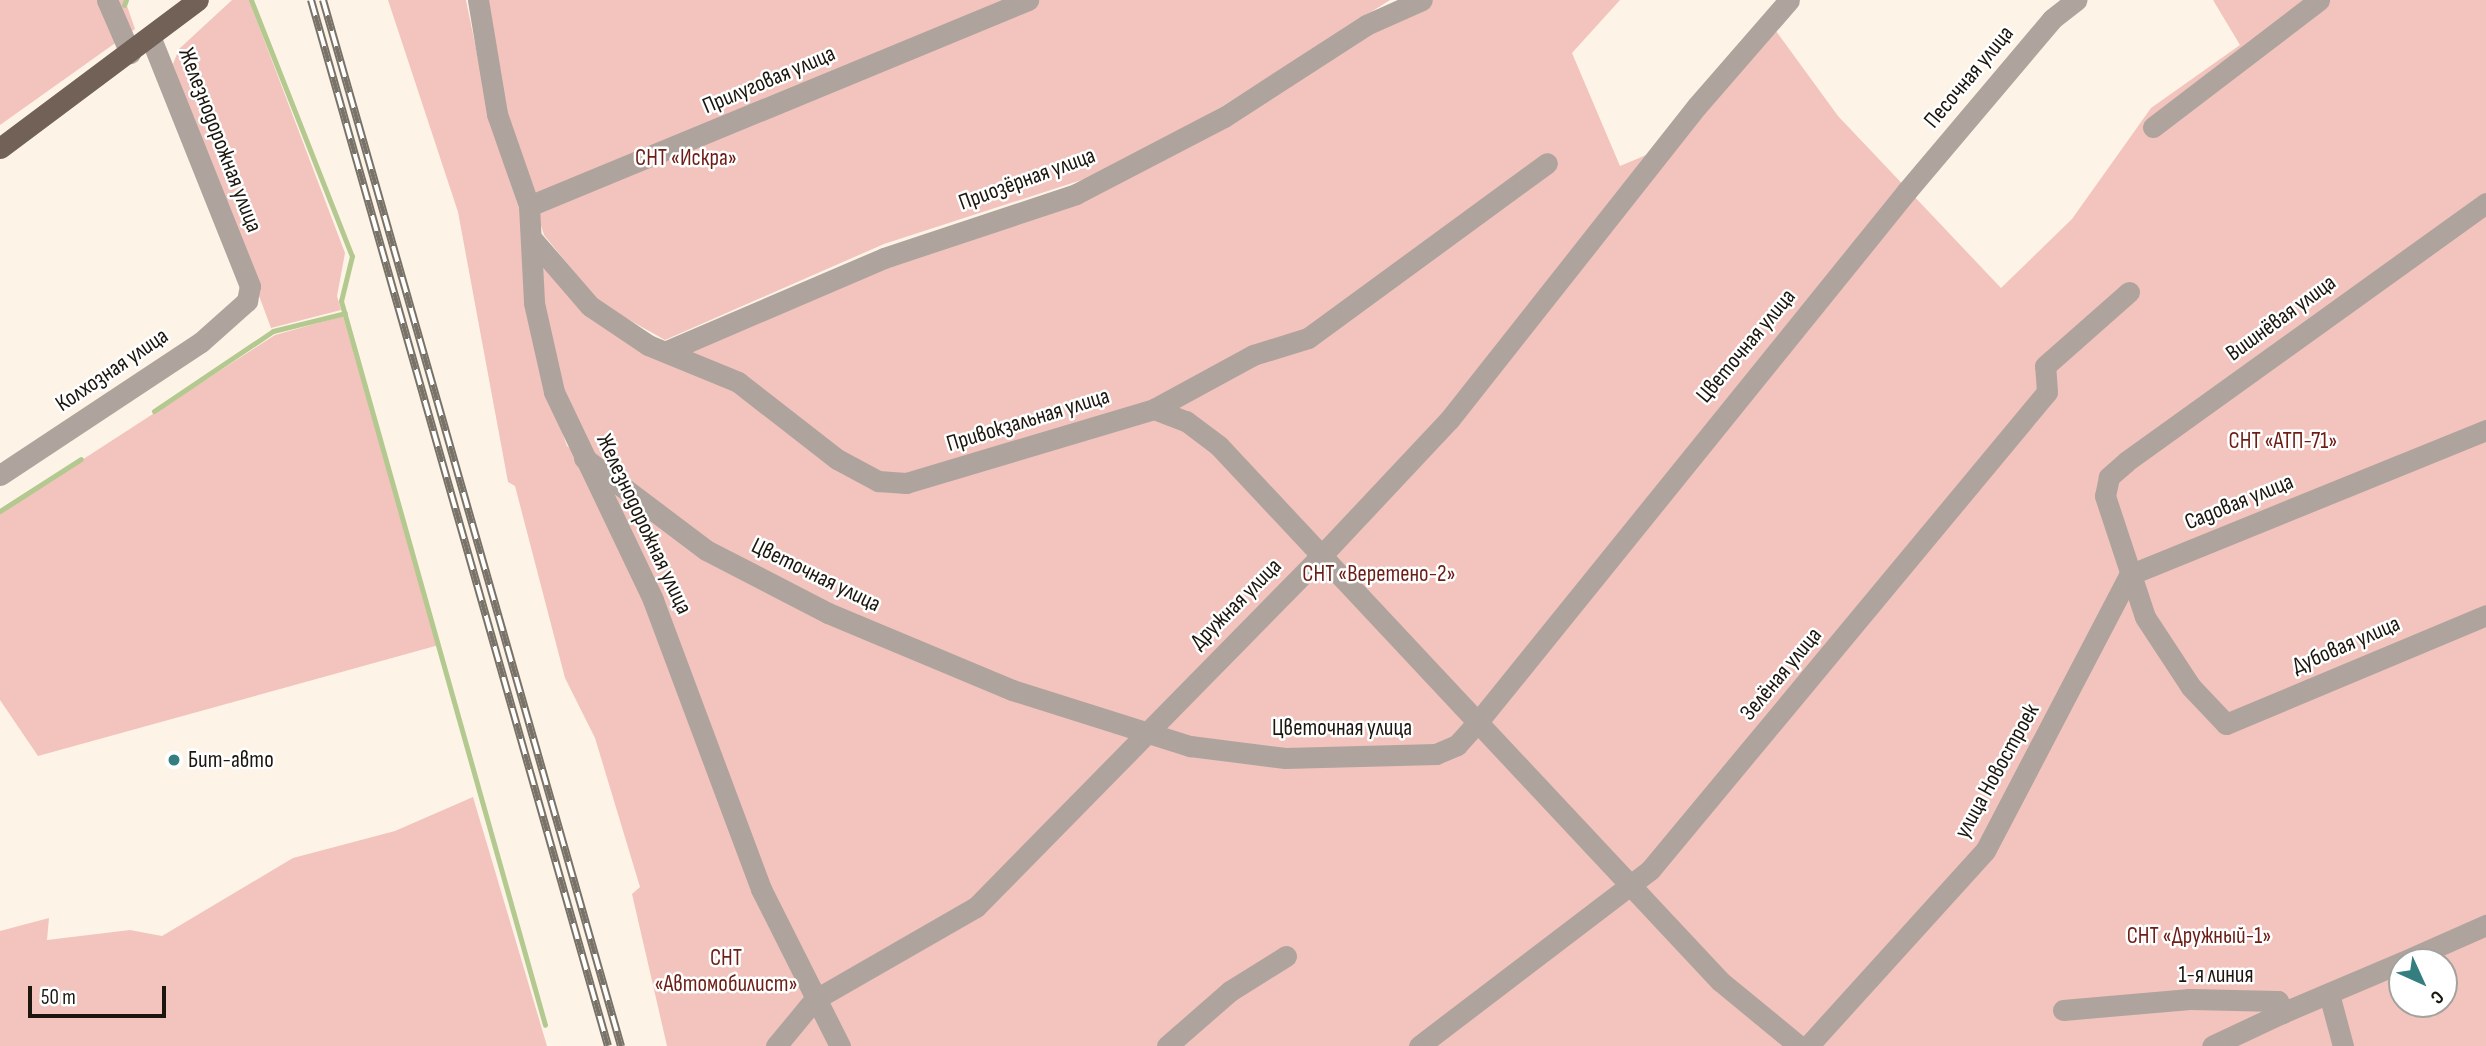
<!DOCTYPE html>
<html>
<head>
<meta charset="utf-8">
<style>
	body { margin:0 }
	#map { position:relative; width:2486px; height:1046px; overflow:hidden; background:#fdf4e7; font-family:"Sofia Sans Condensed",sans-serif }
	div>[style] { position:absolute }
	.green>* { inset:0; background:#f2c4bd }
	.stream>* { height:5px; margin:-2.5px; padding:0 2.5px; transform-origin:2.5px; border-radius:2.5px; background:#b3c98f }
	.minor>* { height:21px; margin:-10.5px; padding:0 10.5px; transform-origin:10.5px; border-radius:10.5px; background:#aea49d }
	.major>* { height:21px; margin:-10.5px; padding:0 10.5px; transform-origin:10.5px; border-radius:10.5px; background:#726156 }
	.rail>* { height:8px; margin-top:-4px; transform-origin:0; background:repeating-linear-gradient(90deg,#fff 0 16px,#787268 0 32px); box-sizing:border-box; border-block:2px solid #787268 }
	.dots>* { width:19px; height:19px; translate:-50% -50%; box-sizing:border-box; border:4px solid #fff; border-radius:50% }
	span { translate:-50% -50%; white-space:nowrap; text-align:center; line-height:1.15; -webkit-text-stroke:5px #fff; paint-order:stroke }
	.street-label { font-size:23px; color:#1b160e }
	.park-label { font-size:23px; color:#6c1e16 }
	.poi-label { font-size:23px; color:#1b160e }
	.left { translate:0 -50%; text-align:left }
	.north { position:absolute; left:2388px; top:948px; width:70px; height:70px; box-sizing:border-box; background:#fff; border:2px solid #a4a29f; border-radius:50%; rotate:135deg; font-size:19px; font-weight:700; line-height:28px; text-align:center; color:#1b160e }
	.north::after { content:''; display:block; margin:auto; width:24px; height:32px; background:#357e7f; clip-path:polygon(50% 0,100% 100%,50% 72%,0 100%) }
	.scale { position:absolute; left:28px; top:986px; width:138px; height:32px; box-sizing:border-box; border:4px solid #1b160e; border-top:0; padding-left:9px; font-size:21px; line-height:24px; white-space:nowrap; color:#1b160e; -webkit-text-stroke:5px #fff; paint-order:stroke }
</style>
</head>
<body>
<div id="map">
	<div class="green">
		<div style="clip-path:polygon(0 0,125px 0,135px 29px,0 125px)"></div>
		<div style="clip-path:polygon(232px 0,249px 0,345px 253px,337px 296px,341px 310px,271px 328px,173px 64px,179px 49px)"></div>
		<div style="clip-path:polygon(evenodd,388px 0,466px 0,492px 127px,522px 218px,539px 365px,567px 446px,582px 457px,554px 392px,533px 240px,590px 306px,668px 351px,1076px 194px,1422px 0,1620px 0,1572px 53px,1620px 166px,1682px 140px,1776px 31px,1838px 116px,2001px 288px,2072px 219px,2151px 108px,2240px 45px,2213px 0,2486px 0,2486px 1046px,667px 1046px,632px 894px,640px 887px,595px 738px,565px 678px,515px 486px,508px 482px,458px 212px,388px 0,2402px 962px,2444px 962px,2444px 1004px,2402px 1004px,2402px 962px)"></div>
		<div style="clip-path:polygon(488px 0,1390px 0,1131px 164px,884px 244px,665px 340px,599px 303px,544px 235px,507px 115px)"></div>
		<div style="clip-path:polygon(343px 316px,439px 645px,38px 756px,0 700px,0 513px,275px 335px)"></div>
		<div style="clip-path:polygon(473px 797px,547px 1046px,0 1046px,0 931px,49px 918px,47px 940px,130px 930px,162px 936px,293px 858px,395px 831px)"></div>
	</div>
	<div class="stream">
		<div style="left:251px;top:0;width:275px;rotate:68.5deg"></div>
		<div style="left:352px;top:256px;width:46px;rotate:103.7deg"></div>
		<div style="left:341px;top:301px;width:752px;rotate:74.26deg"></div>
		<div style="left:124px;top:5px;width:5px;rotate:-68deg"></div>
		<div style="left:154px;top:411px;width:143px;rotate:-33.9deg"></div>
		<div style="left:273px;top:331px;width:74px;rotate:-14deg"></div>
		<div style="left:0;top:511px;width:96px;rotate:-32.7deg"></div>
	</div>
	<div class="minor">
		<div style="left:107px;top:0;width:58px;rotate:66.5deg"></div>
		<div style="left:478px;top:0;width:116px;rotate:80.5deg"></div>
		<div style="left:497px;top:114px;width:97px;rotate:70.8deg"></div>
		<div style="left:529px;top:206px;width:97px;rotate:87deg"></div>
		<div style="left:534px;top:303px;width:91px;rotate:77.3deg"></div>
		<div style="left:554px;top:392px;width:230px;rotate:64.5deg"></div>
		<div style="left:653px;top:600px;width:309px;rotate:69.5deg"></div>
		<div style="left:761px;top:889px;width:176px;rotate:63.3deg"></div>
		<div style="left:2153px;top:127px;width:209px;rotate:-37.4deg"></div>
		<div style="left:2486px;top:203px;width:443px;rotate:144.3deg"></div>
		<div style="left:2126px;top:462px;width:23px;rotate:139deg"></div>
		<div style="left:2109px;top:477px;width:19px;rotate:102deg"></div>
		<div style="left:2105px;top:496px;width:127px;rotate:71.7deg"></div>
		<div style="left:2145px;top:617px;width:84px;rotate:56.7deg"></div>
		<div style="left:2191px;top:687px;width:51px;rotate:46.6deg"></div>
		<div style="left:2226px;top:724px;width:282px;rotate:-22.7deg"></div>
		<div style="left:529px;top:206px;width:540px;rotate:-22.43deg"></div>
		<div style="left:533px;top:240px;width:87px;rotate:49.2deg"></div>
		<div style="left:590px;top:306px;width:70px;rotate:33.9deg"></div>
		<div style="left:648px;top:345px;width:97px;rotate:22.3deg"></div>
		<div style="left:738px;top:382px;width:125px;rotate:37.9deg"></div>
		<div style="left:837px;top:459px;width:47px;rotate:28.2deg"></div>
		<div style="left:878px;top:481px;width:28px;rotate:4deg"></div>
		<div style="left:906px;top:483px;width:259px;rotate:-16.6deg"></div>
		<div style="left:1154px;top:409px;width:113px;rotate:-28.6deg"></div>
		<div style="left:1253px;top:355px;width:58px;rotate:-17.2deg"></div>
		<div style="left:1308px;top:338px;width:296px;rotate:-36.2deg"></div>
		<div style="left:667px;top:351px;width:236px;rotate:-23.2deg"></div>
		<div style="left:884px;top:258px;width:202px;rotate:-18.4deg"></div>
		<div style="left:1076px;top:194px;width:167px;rotate:-27.5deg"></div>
		<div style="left:1224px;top:117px;width:169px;rotate:-32.9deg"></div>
		<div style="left:1366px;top:25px;width:61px;rotate:-24.1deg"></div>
		<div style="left:1154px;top:409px;width:34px;rotate:21deg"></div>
		<div style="left:1186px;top:421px;width:41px;rotate:37.1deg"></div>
		<div style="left:1219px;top:446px;width:733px;rotate:46.88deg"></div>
		<div style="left:1720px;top:981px;width:102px;rotate:39.4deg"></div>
		<div style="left:584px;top:458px;width:153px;rotate:37deg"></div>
		<div style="left:706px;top:550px;width:137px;rotate:27.3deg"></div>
		<div style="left:828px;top:613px;width:199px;rotate:22.7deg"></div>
		<div style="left:1012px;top:690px;width:187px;rotate:17.5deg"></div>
		<div style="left:1190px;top:746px;width:96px;rotate:7.2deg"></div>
		<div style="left:1285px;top:758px;width:151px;rotate:-1.5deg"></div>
		<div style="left:1436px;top:754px;width:23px;rotate:-23deg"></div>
		<div style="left:1457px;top:745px;width:30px;rotate:-48deg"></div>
		<div style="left:1477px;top:723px;width:683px;rotate:-51.06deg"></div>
		<div style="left:1906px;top:192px;width:226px;rotate:-49.8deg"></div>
		<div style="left:2052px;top:19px;width:31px;rotate:-38deg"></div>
		<div style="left:0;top:475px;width:241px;rotate:-33.5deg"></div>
		<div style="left:201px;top:342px;width:62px;rotate:-41.7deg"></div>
		<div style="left:247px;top:301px;width:15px;rotate:-79deg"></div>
		<div style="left:250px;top:286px;width:267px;rotate:-111.8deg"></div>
		<div style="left:2402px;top:962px;width:92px;rotate:-23.8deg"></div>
		<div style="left:2329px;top:994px;width:54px;rotate:74.9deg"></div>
		<div style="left:2063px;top:1010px;width:127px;rotate:-5deg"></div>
		<div style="left:2190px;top:999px;width:88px;rotate:1.3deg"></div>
		<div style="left:2278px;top:1001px;width:13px;rotate:72deg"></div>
		<div style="left:2282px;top:1013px;width:77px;rotate:154.8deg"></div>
		<div style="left:2282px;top:1013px;width:130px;rotate:-23deg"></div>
		<div style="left:776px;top:1046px;width:60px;rotate:-50.4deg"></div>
		<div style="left:814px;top:1000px;width:187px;rotate:-29.9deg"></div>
		<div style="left:976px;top:907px;width:495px;rotate:-45.5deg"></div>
		<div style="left:1323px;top:554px;width:184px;rotate:-46.8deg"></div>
		<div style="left:1449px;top:420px;width:400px;rotate:-51.7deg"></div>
		<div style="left:1697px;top:106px;width:140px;rotate:-49deg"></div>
		<div style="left:1167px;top:1046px;width:84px;rotate:-41.1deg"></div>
		<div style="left:1230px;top:991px;width:66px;rotate:-32deg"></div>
		<div style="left:1419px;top:1046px;width:290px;rotate:-37.3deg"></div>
		<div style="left:1650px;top:870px;width:621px;rotate:-50.29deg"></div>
		<div style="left:2047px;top:392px;width:26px;rotate:-94deg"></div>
		<div style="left:2045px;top:366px;width:112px;rotate:-41.4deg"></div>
		<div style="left:1808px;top:1046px;width:263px;rotate:-47.8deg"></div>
		<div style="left:1985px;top:851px;width:311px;rotate:-62.4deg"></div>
		<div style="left:2129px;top:575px;width:385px;rotate:-22.1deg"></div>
	</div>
	<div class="major">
		<div style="left:0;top:148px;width:247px;rotate:-36.8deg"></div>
	</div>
	<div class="rail">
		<div style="left:311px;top:0;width:1087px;rotate:74.15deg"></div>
		<div style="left:323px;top:0;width:1088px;rotate:74.1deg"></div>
	</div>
	<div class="dots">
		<div style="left:174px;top:760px;background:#357e7f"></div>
	</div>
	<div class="street-label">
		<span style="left:1969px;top:77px;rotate:-50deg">Песочная улица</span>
		<span style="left:769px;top:80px;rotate:-23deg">Прилуговая улица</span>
		<span style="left:220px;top:140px;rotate:69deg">Железнодорожная улица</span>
		<span style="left:1027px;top:179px;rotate:-20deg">Приозёрная улица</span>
		<span style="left:2281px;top:318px;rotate:-36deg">Вишнёвая улица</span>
		<span style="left:1746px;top:346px;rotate:-50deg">Цветочная улица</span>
		<span style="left:112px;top:370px;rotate:-34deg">Колхозная улица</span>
		<span style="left:1028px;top:420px;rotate:-17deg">Привокзальная улица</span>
		<span style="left:2239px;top:502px;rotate:-22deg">Садовая улица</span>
		<span style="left:644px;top:524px;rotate:65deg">Железнодорожная улица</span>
		<span style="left:816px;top:575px;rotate:26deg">Цветочная улица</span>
		<span style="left:1236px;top:604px;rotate:-45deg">Дружная улица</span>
		<span style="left:2346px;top:645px;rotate:-23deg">Дубовая улица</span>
		<span style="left:1781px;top:674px;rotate:-50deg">Зелёная улица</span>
		<span style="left:1342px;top:728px">Цветочная улица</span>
		<span style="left:1997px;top:771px;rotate:-61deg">улица Новостроек</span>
		<span style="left:2216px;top:975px">1-я линия</span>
	</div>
	<div class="park-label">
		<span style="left:686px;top:158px">СНТ «Искра»</span>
		<span style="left:2283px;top:441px">СНТ «АТП-71»</span>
		<span style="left:1379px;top:574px">СНТ «Веретено-2»</span>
		<span style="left:2199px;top:936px">СНТ «Дружный-1»</span>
		<span style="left:726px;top:971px">СНТ<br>«Автомобилист»</span>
	</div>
	<div class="poi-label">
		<span class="left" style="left:188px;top:760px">Бит-авто</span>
	</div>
	<div class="north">С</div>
	<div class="scale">50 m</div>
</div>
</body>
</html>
